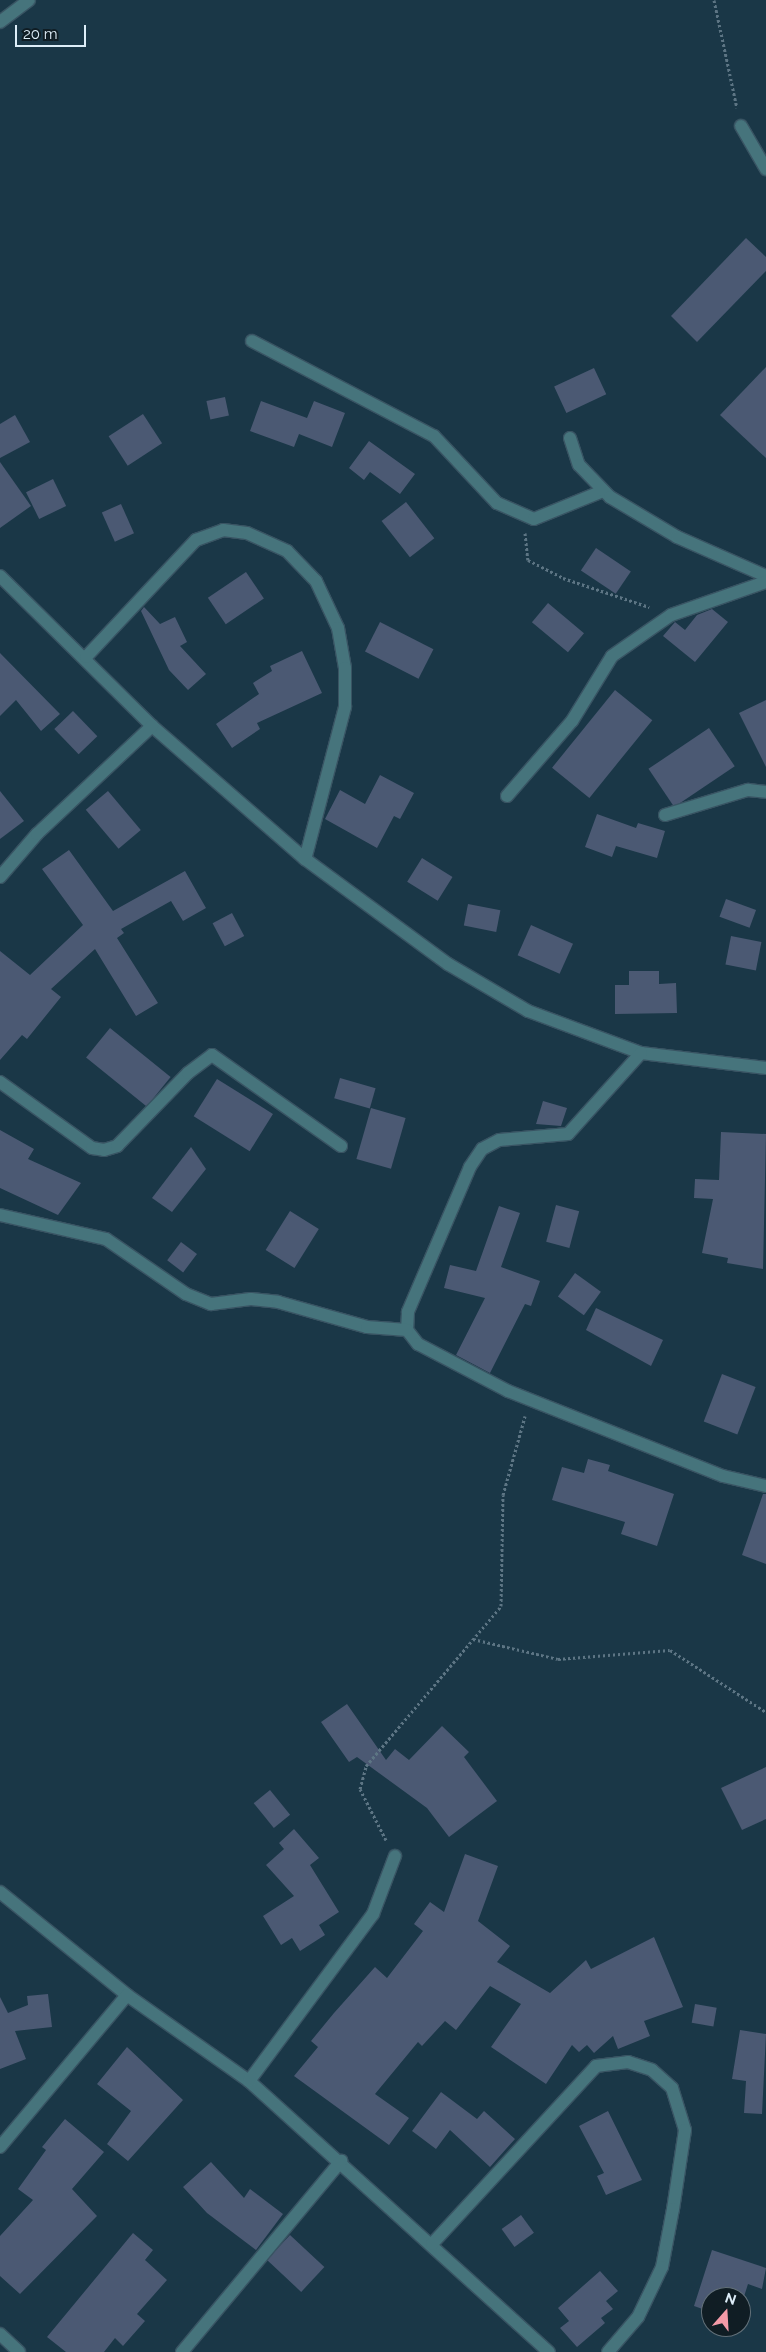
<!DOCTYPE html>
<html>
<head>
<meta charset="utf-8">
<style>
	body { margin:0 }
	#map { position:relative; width:766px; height:2352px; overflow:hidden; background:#1a3747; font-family:Raleway,sans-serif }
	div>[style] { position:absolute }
	.building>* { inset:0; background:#4b5973; transform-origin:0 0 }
	.path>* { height:3px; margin-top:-1.5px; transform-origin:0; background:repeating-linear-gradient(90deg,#5d7584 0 2.5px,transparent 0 5px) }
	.roads { filter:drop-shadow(1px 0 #395463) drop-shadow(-1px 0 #395463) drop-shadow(0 1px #395463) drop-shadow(0 -1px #395463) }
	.minor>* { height:12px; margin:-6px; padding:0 6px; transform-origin:6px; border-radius:6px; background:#46747c }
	span { translate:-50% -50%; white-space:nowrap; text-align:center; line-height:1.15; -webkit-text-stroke:5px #101d24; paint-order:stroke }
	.north { position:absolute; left:701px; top:2287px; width:50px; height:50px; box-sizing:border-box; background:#101d24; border:1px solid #627079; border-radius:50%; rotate:19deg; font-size:14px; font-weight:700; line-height:20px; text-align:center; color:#ddedf8 }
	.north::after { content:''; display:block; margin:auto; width:18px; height:22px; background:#f49aa7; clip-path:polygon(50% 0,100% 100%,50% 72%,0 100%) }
	.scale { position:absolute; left:15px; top:25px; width:71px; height:22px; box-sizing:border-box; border:2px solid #ddedf8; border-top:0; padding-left:6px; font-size:15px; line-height:18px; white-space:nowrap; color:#ddedf8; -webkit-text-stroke:4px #101d24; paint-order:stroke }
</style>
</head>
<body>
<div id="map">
	<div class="building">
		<div style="clip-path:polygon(746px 238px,766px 257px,766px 271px,697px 342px,671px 316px)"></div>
		<div style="clip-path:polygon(766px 367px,766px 458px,720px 415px)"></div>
		<div style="left:594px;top:368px;width:29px;height:44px;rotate:65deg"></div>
		<div style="left:225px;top:397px;width:19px;height:19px;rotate:78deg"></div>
		<div style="clip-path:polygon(261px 401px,307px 418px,314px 401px,345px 413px,332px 447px,299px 434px,294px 447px,250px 431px)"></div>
		<div style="left:143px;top:414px;width:35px;height:41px;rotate:57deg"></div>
		<div style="clip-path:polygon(15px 415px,30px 442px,0 458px,0 424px)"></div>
		<div style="clip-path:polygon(369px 441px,415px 474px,400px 494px,370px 472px,364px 480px,349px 468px)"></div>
		<div style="clip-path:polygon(0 462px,31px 506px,0 528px)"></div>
		<div style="left:53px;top:479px;width:30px;height:30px;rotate:64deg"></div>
		<div style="left:406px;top:502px;width:46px;height:31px;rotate:52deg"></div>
		<div style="left:121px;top:504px;width:32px;height:21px;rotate:66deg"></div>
		<div style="left:596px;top:548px;width:42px;height:27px;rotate:34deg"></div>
		<div style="left:246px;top:572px;width:32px;height:46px;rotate:56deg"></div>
		<div style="left:548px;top:603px;width:47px;height:25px;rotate:40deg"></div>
		<div style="clip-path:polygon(144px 607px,160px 624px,175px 617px,187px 642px,180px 646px,206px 674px,188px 690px,169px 670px,141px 611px)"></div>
		<div style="clip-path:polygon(712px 609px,728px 622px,695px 662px,663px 636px,675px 622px,685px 630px,697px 615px)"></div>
		<div style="left:380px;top:622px;width:60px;height:33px;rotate:27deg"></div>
		<div style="clip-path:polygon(302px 651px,322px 693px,257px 723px,260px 729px,232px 748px,216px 724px,259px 694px,253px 683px,272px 671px,270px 666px)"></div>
		<div style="clip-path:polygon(0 653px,60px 714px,41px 731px,16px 700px,0 716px)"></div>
		<div style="left:615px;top:690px;width:48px;height:100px;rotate:39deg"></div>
		<div style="clip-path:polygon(766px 700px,766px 767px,739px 713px)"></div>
		<div style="left:73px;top:711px;width:35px;height:26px;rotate:46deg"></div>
		<div style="left:709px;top:728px;width:46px;height:73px;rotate:56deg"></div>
		<div style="clip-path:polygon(380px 775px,414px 793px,400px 819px,394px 816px,377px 848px,325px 819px,340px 790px,365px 804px)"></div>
		<div style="clip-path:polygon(0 791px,24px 821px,0 839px)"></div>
		<div style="left:108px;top:791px;width:51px;height:29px;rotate:50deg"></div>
		<div style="clip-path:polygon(597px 814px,636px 828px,638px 823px,665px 831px,657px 858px,616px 846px,612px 857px,585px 847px)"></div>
		<div style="clip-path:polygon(69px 850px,113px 911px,185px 871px,206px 908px,183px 921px,171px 901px,121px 929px,124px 933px,117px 938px,158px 1003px,136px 1016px,95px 949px,51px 989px,61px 997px,27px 1039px,22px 1035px,0 1060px,0 951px,30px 975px,83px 925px,42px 869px)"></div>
		<div style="left:422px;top:858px;width:36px;height:28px;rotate:32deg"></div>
		<div style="left:726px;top:899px;width:32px;height:19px;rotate:20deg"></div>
		<div style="left:468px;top:904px;width:33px;height:22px;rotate:11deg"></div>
		<div style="left:232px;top:913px;width:26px;height:22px;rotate:62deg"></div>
		<div style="left:531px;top:925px;width:46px;height:33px;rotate:24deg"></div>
		<div style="left:731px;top:936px;width:31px;height:29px;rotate:11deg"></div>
		<div style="clip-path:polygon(629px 971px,659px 971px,659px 984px,676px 983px,677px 1013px,615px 1014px,615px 985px,629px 985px)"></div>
		<div style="left:110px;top:1028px;width:78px;height:38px;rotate:39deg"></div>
		<div style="left:340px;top:1078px;width:37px;height:21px;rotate:16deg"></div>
		<div style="left:217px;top:1079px;width:66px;height:44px;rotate:32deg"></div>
		<div style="clip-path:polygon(543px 1101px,567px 1108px,561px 1126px,536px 1124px)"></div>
		<div style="left:371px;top:1108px;width:36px;height:53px;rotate:16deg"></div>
		<div style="clip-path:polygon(0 1130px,34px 1149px,28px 1159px,81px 1183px,58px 1215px,0 1188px)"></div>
		<div style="clip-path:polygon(721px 1132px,766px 1134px,763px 1269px,727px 1263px,728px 1258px,702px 1253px,713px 1199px,694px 1198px,695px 1179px,719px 1180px)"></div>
		<div style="clip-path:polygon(191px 1147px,206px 1169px,172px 1212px,152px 1198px)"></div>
		<div style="left:556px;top:1205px;width:24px;height:38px;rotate:15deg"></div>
		<div style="clip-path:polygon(499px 1206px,520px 1213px,501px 1267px,540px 1281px,531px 1306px,525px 1304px,490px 1373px,456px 1355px,485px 1298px,444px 1288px,450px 1265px,476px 1271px)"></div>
		<div style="left:290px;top:1211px;width:34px;height:46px;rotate:32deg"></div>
		<div style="left:181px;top:1242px;width:20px;height:23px;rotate:37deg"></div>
		<div style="left:575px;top:1273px;width:32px;height:29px;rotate:36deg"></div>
		<div style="clip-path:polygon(596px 1308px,663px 1340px,651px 1366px,586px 1330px)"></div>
		<div style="left:722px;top:1374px;width:36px;height:51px;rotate:21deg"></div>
		<div style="clip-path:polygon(588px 1459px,610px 1465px,608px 1471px,674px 1494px,657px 1546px,621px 1534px,625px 1522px,552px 1500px,562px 1467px,584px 1473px)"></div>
		<div style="clip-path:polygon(763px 1494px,766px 1494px,766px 1564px,742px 1555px)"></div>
		<div style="clip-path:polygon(347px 1704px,386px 1760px,395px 1749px,409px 1760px,442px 1726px,469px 1752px,464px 1757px,497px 1801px,449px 1837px,427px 1808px,357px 1757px,349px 1762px,321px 1722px)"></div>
		<div style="clip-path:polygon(766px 1767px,766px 1819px,742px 1830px,721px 1788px)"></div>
		<div style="left:270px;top:1790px;width:32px;height:21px;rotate:51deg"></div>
		<div style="clip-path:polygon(294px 1829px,319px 1858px,310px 1865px,339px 1912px,319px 1925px,325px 1935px,300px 1951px,292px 1938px,281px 1945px,263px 1916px,294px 1896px,266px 1865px,284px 1849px,279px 1843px)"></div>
		<div style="clip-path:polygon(465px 1854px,498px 1866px,478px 1921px,510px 1946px,497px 1962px,550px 1993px,586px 1960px,591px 1969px,654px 1937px,683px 2007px,644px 2021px,650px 2036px,618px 2049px,613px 2036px,594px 2053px,587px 2045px,579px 2052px,572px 2045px,546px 2084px,491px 2047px,521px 2004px,490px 1986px,456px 2030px,445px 2021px,422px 2046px,418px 2042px,375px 2094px,409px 2118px,389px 2145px,294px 2076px,318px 2047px,311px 2041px,334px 2013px,375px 1967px,387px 1978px,423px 1931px,414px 1924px,430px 1902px,444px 1912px)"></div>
		<div style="clip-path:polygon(48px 1994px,52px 2027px,15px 2031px,26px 2059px,0 2069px,0 1997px,8px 2013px,28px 2005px,27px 1996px)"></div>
		<div style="left:695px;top:2004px;width:22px;height:19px;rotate:10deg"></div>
		<div style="clip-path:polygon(740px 2030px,766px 2034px,762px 2114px,744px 2113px,746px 2081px,732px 2079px)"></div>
		<div style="clip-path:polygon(127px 2047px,183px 2100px,128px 2161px,107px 2144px,131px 2111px,97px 2084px)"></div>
		<div style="clip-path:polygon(441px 2092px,477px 2119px,484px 2111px,515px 2139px,490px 2167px,450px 2130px,436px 2149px,412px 2131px)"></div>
		<div style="clip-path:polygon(608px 2111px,642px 2180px,606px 2195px,597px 2176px,604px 2173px,579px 2126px)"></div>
		<div style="clip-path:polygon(65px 2119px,104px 2152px,72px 2189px,97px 2216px,20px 2294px,0 2276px,0 2236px,33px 2200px,18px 2189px,46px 2150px,42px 2147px)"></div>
		<div style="clip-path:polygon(211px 2162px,244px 2198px,250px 2189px,283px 2214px,256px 2250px,207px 2213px,183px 2187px)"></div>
		<div style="left:521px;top:2215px;width:22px;height:24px;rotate:54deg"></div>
		<div style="clip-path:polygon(133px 2233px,153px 2250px,145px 2260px,167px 2280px,137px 2314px,145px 2321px,123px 2346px,115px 2338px,104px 2352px,66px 2352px,47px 2337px)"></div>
		<div style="left:290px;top:2235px;width:47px;height:34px;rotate:43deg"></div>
		<div style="clip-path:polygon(712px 2250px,766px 2268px,762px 2289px,748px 2284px,741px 2306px,741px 2297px,711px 2297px,711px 2312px,694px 2306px)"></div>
		<div style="clip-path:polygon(600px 2271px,618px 2291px,606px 2301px,613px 2309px,601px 2318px,605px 2323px,577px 2347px,560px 2328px,569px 2321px,558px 2308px)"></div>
	</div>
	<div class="path">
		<div style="left:714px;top:0;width:110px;rotate:78deg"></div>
		<div style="left:525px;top:533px;width:27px;rotate:84deg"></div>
		<div style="left:528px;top:560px;width:39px;rotate:27deg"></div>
		<div style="left:563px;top:578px;width:91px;rotate:18.6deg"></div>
		<div style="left:473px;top:1639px;width:87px;rotate:13.2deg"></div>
		<div style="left:558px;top:1659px;width:112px;rotate:-4.6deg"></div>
		<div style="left:670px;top:1650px;width:114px;rotate:32.9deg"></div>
		<div style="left:386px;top:1840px;width:57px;rotate:-117deg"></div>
		<div style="left:360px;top:1789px;width:24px;rotate:-75deg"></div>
		<div style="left:366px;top:1766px;width:209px;rotate:-49.8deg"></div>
		<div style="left:501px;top:1606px;width:111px;rotate:-89deg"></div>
		<div style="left:503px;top:1495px;width:82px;rotate:-74.4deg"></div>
	</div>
	<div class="roads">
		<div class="minor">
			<div style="left:0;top:22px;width:36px;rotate:-37deg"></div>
			<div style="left:741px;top:126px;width:50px;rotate:59.8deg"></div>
			<div style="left:252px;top:341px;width:205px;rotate:27.6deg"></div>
			<div style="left:434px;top:436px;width:92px;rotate:46.8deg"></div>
			<div style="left:497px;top:503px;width:40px;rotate:23.4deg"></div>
			<div style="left:534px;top:519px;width:74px;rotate:-22.1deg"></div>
			<div style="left:570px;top:438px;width:28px;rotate:72deg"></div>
			<div style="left:579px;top:465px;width:45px;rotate:45.9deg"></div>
			<div style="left:610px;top:497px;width:78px;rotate:30.8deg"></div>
			<div style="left:677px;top:537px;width:97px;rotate:23.7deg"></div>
			<div style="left:0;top:576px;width:214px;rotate:44.6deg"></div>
			<div style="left:152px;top:726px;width:203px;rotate:41deg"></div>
			<div style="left:305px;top:859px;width:177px;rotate:36.3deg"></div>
			<div style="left:448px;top:964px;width:93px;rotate:30.4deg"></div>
			<div style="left:528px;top:1011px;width:121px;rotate:20.4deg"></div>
			<div style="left:641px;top:1053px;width:126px;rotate:6.8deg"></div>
			<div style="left:86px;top:657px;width:161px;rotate:-46.8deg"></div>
			<div style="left:196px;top:540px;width:29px;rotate:-20deg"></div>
			<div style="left:223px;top:530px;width:24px;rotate:7deg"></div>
			<div style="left:247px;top:533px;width:44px;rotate:24.2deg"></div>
			<div style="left:287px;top:551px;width:42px;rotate:46deg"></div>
			<div style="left:316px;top:581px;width:52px;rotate:64.9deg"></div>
			<div style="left:338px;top:628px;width:41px;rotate:80.1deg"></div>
			<div style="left:345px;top:668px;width:39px;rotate:90deg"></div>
			<div style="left:345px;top:707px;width:157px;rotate:104.7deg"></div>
			<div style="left:507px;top:796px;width:99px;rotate:-49.1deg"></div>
			<div style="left:572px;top:721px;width:76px;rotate:-58.4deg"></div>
			<div style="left:612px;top:656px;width:72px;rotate:-34.8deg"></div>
			<div style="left:671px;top:615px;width:101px;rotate:-19.2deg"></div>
			<div style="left:665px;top:815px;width:87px;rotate:-16.8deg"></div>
			<div style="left:748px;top:790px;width:18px;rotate:6deg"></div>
			<div style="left:0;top:877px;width:57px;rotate:-49.3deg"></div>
			<div style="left:37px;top:834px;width:158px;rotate:-43.2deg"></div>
			<div style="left:641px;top:1053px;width:109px;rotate:132deg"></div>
			<div style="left:568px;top:1134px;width:69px;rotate:175deg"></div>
			<div style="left:499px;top:1140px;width:19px;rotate:152deg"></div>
			<div style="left:482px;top:1149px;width:22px;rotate:124deg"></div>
			<div style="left:470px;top:1167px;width:158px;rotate:113.2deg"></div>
			<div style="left:408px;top:1312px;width:18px;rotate:93deg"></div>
			<div style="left:407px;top:1330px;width:18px;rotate:52deg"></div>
			<div style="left:418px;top:1344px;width:102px;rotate:27.6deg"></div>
			<div style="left:508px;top:1391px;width:231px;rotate:21.6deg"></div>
			<div style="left:723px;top:1476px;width:44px;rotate:13.1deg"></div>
			<div style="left:0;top:1082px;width:113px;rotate:35.7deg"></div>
			<div style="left:92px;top:1148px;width:12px;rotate:9deg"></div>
			<div style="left:104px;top:1150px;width:14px;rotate:-17deg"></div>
			<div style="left:117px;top:1146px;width:102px;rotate:-45.8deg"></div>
			<div style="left:188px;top:1073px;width:30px;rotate:-37deg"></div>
			<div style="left:212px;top:1055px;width:158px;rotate:35.2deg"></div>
			<div style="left:0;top:1215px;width:109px;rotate:12.8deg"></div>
			<div style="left:106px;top:1239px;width:97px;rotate:34.5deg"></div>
			<div style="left:186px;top:1294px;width:27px;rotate:22deg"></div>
			<div style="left:211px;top:1304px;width:40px;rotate:-7.1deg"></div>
			<div style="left:251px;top:1299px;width:27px;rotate:6deg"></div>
			<div style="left:278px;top:1302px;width:92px;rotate:15.7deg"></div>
			<div style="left:367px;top:1327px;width:40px;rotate:4.3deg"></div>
			<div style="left:0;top:1892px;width:164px;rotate:39deg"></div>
			<div style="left:127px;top:1995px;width:149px;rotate:35.2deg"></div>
			<div style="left:249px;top:2081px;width:404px;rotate:42.1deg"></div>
			<div style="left:249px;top:2081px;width:208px;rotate:-53.4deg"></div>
			<div style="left:373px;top:1914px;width:62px;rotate:-69.2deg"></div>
			<div style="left:0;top:2147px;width:198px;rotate:-50.1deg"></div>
			<div style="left:432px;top:2244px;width:242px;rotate:-47.3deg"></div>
			<div style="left:596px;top:2066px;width:32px;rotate:-7deg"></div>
			<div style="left:628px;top:2062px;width:25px;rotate:18deg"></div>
			<div style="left:652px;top:2070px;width:27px;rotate:42deg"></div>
			<div style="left:672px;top:2088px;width:44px;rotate:72.8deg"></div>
			<div style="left:685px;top:2130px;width:80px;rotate:98.6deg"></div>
			<div style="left:673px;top:2209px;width:59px;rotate:100.7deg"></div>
			<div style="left:662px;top:2267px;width:55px;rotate:115.6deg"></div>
			<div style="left:638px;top:2317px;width:46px;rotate:130.6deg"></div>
			<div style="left:0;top:2334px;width:26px;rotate:43deg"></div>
			<div style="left:182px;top:2352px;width:249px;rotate:-50.2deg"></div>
		</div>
	</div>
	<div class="north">N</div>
	<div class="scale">20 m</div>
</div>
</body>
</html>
